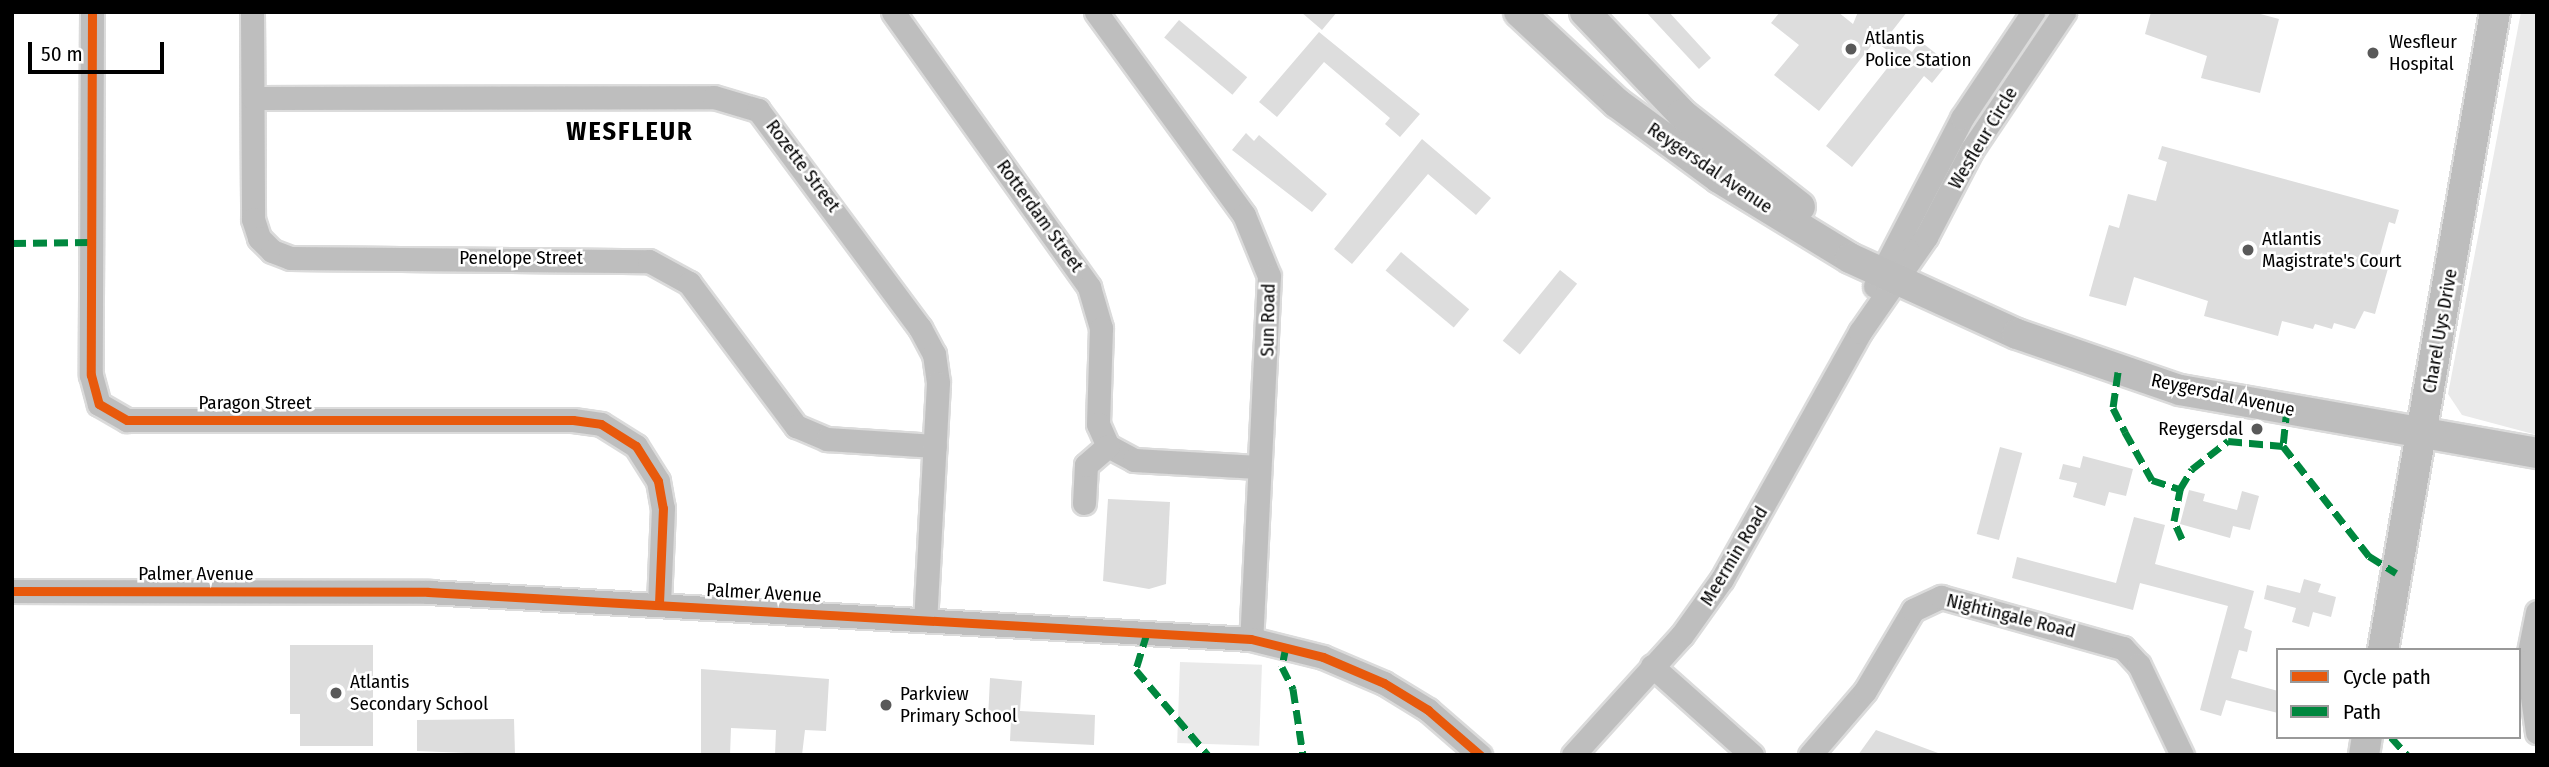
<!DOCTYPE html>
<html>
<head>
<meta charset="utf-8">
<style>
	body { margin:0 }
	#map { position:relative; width:2549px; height:767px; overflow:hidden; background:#fff; font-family:"Fira Sans Condensed",sans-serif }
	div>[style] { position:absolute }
	.green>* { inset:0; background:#eaeaea; transform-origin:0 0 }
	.building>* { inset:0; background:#ddd; transform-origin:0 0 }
	.roads { filter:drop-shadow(2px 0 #dbdbdb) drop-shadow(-2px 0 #dbdbdb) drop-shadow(0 2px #dbdbdb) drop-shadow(0 -2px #dbdbdb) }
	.minor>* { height:23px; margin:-11.5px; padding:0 11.5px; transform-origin:11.5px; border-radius:11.5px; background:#bebebe }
	.major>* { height:30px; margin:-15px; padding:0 15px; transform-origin:15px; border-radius:15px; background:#bdbdbd }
	.quiet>* { height:7px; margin-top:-3.5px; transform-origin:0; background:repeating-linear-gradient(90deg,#00873e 0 14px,transparent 0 21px) }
	.cycleway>* { height:9px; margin:-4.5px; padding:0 4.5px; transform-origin:4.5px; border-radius:4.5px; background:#e8590c }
	.dots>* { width:19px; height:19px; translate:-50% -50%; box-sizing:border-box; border:4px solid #fff; border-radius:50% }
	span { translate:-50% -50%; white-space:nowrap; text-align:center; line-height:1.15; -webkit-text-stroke:5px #fff; paint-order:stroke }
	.poi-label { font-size:19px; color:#000 }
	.left { translate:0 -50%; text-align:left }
	.right { translate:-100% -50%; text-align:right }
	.street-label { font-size:19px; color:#000 }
	.district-label { font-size:26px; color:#000; font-weight:700; letter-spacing:2px }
	.frame { position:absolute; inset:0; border:14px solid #000; pointer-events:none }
	.legend { position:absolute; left:2276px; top:648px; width:245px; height:91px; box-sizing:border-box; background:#fff; border:2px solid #999; margin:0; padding:9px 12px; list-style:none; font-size:21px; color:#000 }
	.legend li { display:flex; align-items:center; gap:14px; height:35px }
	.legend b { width:35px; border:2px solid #999 }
	.scale { position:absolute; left:28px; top:42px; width:136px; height:32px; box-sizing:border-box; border:4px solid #000; border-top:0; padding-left:9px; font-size:21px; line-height:24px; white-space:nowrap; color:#000; -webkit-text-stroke:5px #fff; paint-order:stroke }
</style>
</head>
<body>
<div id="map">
	<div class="green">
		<div style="clip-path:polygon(2521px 12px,2537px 12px,2537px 435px,2462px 415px,2448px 394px)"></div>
		<div style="left:1180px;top:662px;width:82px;height:81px;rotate:2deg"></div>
	</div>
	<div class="building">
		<div style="clip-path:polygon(1301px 12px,1337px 12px,1322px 30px)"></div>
		<div style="clip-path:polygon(1646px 12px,1669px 12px,1711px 58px,1699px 69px)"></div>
		<div style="clip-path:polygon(1780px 12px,1838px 12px,1853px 24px,1858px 12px,1907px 12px,1889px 35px,1912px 52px,1920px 41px,1948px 63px,1932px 83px,1924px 76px,1852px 167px,1826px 146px,1896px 57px,1875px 41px,1819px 111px,1774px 75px,1799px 45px,1771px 23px)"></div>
		<div style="clip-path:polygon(2151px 12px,2253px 12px,2279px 19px,2260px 93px,2201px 78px,2207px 56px,2145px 34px)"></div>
		<div style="left:1179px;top:20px;width:89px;height:23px;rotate:40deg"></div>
		<div style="clip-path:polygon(1319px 32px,1420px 114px,1400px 137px,1385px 124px,1390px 118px,1324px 62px,1277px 117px,1259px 102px)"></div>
		<div style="clip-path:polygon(1246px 133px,1254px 141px,1259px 135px,1327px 194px,1312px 212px,1232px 150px)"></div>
		<div style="clip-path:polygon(1422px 139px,1491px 198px,1476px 215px,1428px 174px,1352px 264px,1334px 249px)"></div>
		<div style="clip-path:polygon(2162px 146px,2399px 210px,2395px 224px,2389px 222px,2378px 262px,2389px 265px,2375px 314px,2364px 311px,2355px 329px,2334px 323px,2332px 329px,2315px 324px,2313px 329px,2282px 321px,2278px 336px,2204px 316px,2208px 301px,2134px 277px,2126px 306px,2089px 296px,2109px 225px,2119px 228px,2128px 194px,2156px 201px,2167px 162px,2158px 159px)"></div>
		<div style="left:1401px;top:252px;width:89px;height:24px;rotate:40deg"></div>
		<div style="left:1560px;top:270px;width:22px;height:91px;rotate:39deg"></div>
		<div style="left:2000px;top:447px;width:23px;height:90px;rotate:15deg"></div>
		<div style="clip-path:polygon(2083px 456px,2133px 469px,2126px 496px,2109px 492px,2105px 506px,2073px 497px,2077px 483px,2059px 479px,2063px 464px,2080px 468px)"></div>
		<div style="clip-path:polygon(2189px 490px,2205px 494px,2203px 501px,2237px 510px,2242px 491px,2259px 496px,2250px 530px,2233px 526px,2230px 538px,2180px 524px)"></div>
		<div style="clip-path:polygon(1108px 499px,1170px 502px,1166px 584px,1149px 589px,1103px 581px)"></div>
		<div style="clip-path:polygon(2134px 517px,2165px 525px,2155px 564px,2254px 591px,2244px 628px,2252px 631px,2247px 652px,2239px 650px,2231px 678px,2278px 691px,2278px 713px,2226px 700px,2221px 716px,2200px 710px,2228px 606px,2140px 583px,2133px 610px,2012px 578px,2017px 557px,2116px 583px)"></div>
		<div style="clip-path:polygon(2304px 579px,2321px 584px,2318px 592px,2336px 597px,2331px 617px,2313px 612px,2309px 627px,2292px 622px,2296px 608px,2264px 599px,2267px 585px,2300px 593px)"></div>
		<div style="clip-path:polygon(290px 645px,373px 645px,373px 746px,300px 746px,300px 714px,290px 714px)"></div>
		<div style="clip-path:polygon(701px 669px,829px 679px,826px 731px,805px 730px,802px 755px,775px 755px,776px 730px,731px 728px,730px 755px,701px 755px)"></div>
		<div style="clip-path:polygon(990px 678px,1022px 681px,1020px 711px,1095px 715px,1094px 745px,1010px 741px,1011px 720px,988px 719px)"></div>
		<div style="clip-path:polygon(514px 719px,515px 755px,417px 751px,417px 720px)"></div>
		<div style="clip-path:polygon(1876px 730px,1938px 753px,1937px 755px,1858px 755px)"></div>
	</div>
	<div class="roads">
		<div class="minor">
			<div style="left:92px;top:12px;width:363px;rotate:90.2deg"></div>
			<div style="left:91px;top:375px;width:30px;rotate:75deg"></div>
			<div style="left:99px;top:404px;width:32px;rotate:30deg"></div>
			<div style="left:127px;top:420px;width:446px"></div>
			<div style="left:573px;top:420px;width:28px;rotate:8deg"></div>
			<div style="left:601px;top:424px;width:41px;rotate:32.2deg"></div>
			<div style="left:636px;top:446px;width:41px;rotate:57.8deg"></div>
			<div style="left:658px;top:481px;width:27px;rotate:80deg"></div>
			<div style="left:663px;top:508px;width:97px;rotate:92.4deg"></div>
			<div style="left:252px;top:12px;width:207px;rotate:89.7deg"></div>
			<div style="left:253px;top:219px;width:20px;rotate:72deg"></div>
			<div style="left:259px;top:238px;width:18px;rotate:45deg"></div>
			<div style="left:272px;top:251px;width:19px;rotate:21deg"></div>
			<div style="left:290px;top:258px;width:359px;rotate:0.5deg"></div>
			<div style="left:649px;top:261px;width:46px;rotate:28.8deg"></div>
			<div style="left:689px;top:283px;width:179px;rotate:53.2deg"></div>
			<div style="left:796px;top:426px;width:34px;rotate:23deg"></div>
			<div style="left:827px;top:439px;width:108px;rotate:3.7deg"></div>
			<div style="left:893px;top:12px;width:338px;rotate:54.5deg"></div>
			<div style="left:1089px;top:287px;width:43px;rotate:73.7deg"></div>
			<div style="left:1101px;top:328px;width:96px;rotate:91.8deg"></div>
			<div style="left:1098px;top:424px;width:24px;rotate:66deg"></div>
			<div style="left:1108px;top:446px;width:30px;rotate:28deg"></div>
			<div style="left:1134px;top:460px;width:124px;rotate:3.2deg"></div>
			<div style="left:1096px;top:12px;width:251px;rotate:53.9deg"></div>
			<div style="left:1244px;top:215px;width:66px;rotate:67.7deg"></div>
			<div style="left:1269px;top:276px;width:363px;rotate:92.8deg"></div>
			<div style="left:253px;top:98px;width:461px;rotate:-0.1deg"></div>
			<div style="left:714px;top:97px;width:46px;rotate:16.5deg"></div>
			<div style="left:758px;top:110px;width:272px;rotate:53.4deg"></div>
			<div style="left:920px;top:328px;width:30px;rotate:62deg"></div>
			<div style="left:934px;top:354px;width:29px;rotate:82deg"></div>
			<div style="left:938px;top:383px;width:237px;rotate:93.1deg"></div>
			<div style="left:1875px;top:286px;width:189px;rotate:-62.6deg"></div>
			<div style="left:1962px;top:118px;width:128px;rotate:-56.2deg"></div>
			<div style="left:1084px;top:503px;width:38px;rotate:-87deg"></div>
			<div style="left:1086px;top:465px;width:29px;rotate:-41deg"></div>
			<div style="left:12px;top:591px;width:416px;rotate:0.1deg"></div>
			<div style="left:428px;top:592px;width:824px;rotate:3.27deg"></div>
			<div style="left:1251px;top:639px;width:74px;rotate:14deg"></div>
			<div style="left:1323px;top:657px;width:66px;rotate:23.1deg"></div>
			<div style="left:1384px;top:683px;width:52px;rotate:31.5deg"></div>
			<div style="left:1428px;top:710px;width:69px;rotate:40.9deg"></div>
			<div style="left:2537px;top:612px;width:51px;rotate:101.3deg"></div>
			<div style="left:2527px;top:662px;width:71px;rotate:81.9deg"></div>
			<div style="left:1652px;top:666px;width:134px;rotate:41.7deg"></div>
			<div style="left:1573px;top:755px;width:162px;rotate:-47.8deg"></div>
			<div style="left:1682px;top:635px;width:69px;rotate:-54.5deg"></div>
			<div style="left:1722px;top:579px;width:283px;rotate:-60.8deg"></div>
			<div style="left:1860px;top:332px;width:116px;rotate:-55.2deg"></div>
			<div style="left:1926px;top:237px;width:99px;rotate:-62.4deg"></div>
			<div style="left:1972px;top:149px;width:165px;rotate:-56.1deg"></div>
			<div style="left:1810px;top:755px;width:84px;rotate:-49.3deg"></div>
			<div style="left:1865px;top:691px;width:94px;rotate:-59.3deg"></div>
			<div style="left:1913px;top:610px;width:31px;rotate:-25deg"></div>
			<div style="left:1941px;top:597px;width:189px;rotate:15.7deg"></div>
			<div style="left:2123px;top:648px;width:23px;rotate:47deg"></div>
			<div style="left:2139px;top:665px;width:100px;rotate:64.5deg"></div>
		</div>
		<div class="major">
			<div style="left:1519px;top:12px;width:134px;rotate:42.9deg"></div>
			<div style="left:1617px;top:103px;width:127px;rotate:36.3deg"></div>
			<div style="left:1719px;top:178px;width:153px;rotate:31.4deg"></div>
			<div style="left:1850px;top:258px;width:183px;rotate:24.5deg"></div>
			<div style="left:2017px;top:334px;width:172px;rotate:19deg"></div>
			<div style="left:2180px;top:390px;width:363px;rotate:10deg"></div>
			<div style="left:1585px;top:12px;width:141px;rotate:46.4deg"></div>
			<div style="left:1682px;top:114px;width:150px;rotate:38.2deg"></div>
			<div style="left:2383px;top:650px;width:648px;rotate:-80.04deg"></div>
			<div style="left:2364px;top:755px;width:18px;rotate:-81deg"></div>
		</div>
	</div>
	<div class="quiet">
		<div style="left:12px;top:243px;width:79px;rotate:-0.7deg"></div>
		<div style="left:2118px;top:372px;width:36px;rotate:98deg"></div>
		<div style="left:2113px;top:408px;width:27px;rotate:63deg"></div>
		<div style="left:2125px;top:432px;width:55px;rotate:60.6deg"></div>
		<div style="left:2152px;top:480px;width:29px;rotate:18deg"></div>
		<div style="left:2287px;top:408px;width:38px;rotate:96deg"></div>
		<div style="left:2283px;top:446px;width:140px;rotate:52deg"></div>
		<div style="left:2369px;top:556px;width:32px;rotate:32deg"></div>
		<div style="left:2182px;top:539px;width:20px;rotate:-114deg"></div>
		<div style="left:2174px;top:521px;width:33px;rotate:-79deg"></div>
		<div style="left:2180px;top:489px;width:23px;rotate:-59deg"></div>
		<div style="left:2192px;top:469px;width:46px;rotate:-37.9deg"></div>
		<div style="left:2228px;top:441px;width:55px;rotate:5.2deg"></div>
		<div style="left:1147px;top:633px;width:39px;rotate:107deg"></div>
		<div style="left:1136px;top:670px;width:111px;rotate:49.7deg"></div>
		<div style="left:1286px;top:646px;width:21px;rotate:101deg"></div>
		<div style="left:1282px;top:667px;width:25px;rotate:63deg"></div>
		<div style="left:1293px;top:689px;width:67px;rotate:81.4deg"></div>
		<div style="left:2391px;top:737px;width:24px;rotate:48deg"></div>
	</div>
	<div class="cycleway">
		<div style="left:92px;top:12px;width:363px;rotate:90.2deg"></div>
		<div style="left:91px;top:375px;width:30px;rotate:75deg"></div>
		<div style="left:99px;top:404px;width:32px;rotate:30deg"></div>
		<div style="left:127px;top:420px;width:446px"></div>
		<div style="left:573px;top:420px;width:28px;rotate:8deg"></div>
		<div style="left:601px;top:424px;width:41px;rotate:32.2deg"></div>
		<div style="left:636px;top:446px;width:41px;rotate:57.8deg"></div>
		<div style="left:658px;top:481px;width:27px;rotate:80deg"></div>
		<div style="left:663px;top:508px;width:97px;rotate:92.4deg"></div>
		<div style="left:12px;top:591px;width:416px;rotate:0.1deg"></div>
		<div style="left:428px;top:592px;width:824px;rotate:3.27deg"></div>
		<div style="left:1251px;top:639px;width:74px;rotate:14deg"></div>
		<div style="left:1323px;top:657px;width:66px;rotate:23.1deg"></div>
		<div style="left:1384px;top:683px;width:52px;rotate:31.5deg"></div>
		<div style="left:1428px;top:710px;width:69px;rotate:40.9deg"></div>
	</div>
	<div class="dots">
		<div style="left:1851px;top:49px;background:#595959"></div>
		<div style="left:2373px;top:53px;background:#595959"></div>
		<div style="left:2248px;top:250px;background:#595959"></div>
		<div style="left:2257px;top:429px;background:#595959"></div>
		<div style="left:336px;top:693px;background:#595959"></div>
		<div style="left:886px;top:705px;background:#595959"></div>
	</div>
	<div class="poi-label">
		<span class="left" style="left:1865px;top:49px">Atlantis<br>Police Station</span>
		<span class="left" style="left:2389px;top:53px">Wesfleur<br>Hospital</span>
		<span class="left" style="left:2262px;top:250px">Atlantis<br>Magistrate's Court</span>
		<span class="right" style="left:2243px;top:429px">Reygersdal</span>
		<span class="left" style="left:350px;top:693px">Atlantis<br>Secondary School</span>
		<span class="left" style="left:900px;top:705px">Parkview<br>Primary School</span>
	</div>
	<div class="street-label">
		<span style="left:1983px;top:138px;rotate:-59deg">Wesfleur Circle</span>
		<span style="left:803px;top:166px;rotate:53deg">Rozette Street</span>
		<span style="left:1710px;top:168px;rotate:34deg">Reygersdal Avenue</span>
		<span style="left:1040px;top:216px;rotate:54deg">Rotterdam Street</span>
		<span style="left:521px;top:258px">Penelope Street</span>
		<span style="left:1268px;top:320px;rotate:-89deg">Sun Road</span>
		<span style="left:2440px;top:331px;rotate:-80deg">Charel Uys Drive</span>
		<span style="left:2223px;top:395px;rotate:12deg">Reygersdal Avenue</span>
		<span style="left:255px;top:403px">Paragon Street</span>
		<span style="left:1734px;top:556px;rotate:-59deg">Meermin Road</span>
		<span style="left:196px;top:574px">Palmer Avenue</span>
		<span style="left:764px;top:593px;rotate:3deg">Palmer Avenue</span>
		<span style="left:2011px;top:616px;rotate:14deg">Nightingale Road</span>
	</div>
	<div class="district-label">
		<span style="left:630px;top:132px">WESFLEUR</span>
	</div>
	<div class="frame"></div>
	<ul class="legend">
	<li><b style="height:9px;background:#e8590c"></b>Cycle path</li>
	<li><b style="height:9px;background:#00873e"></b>Path</li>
	</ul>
	<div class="scale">50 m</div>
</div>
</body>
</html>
